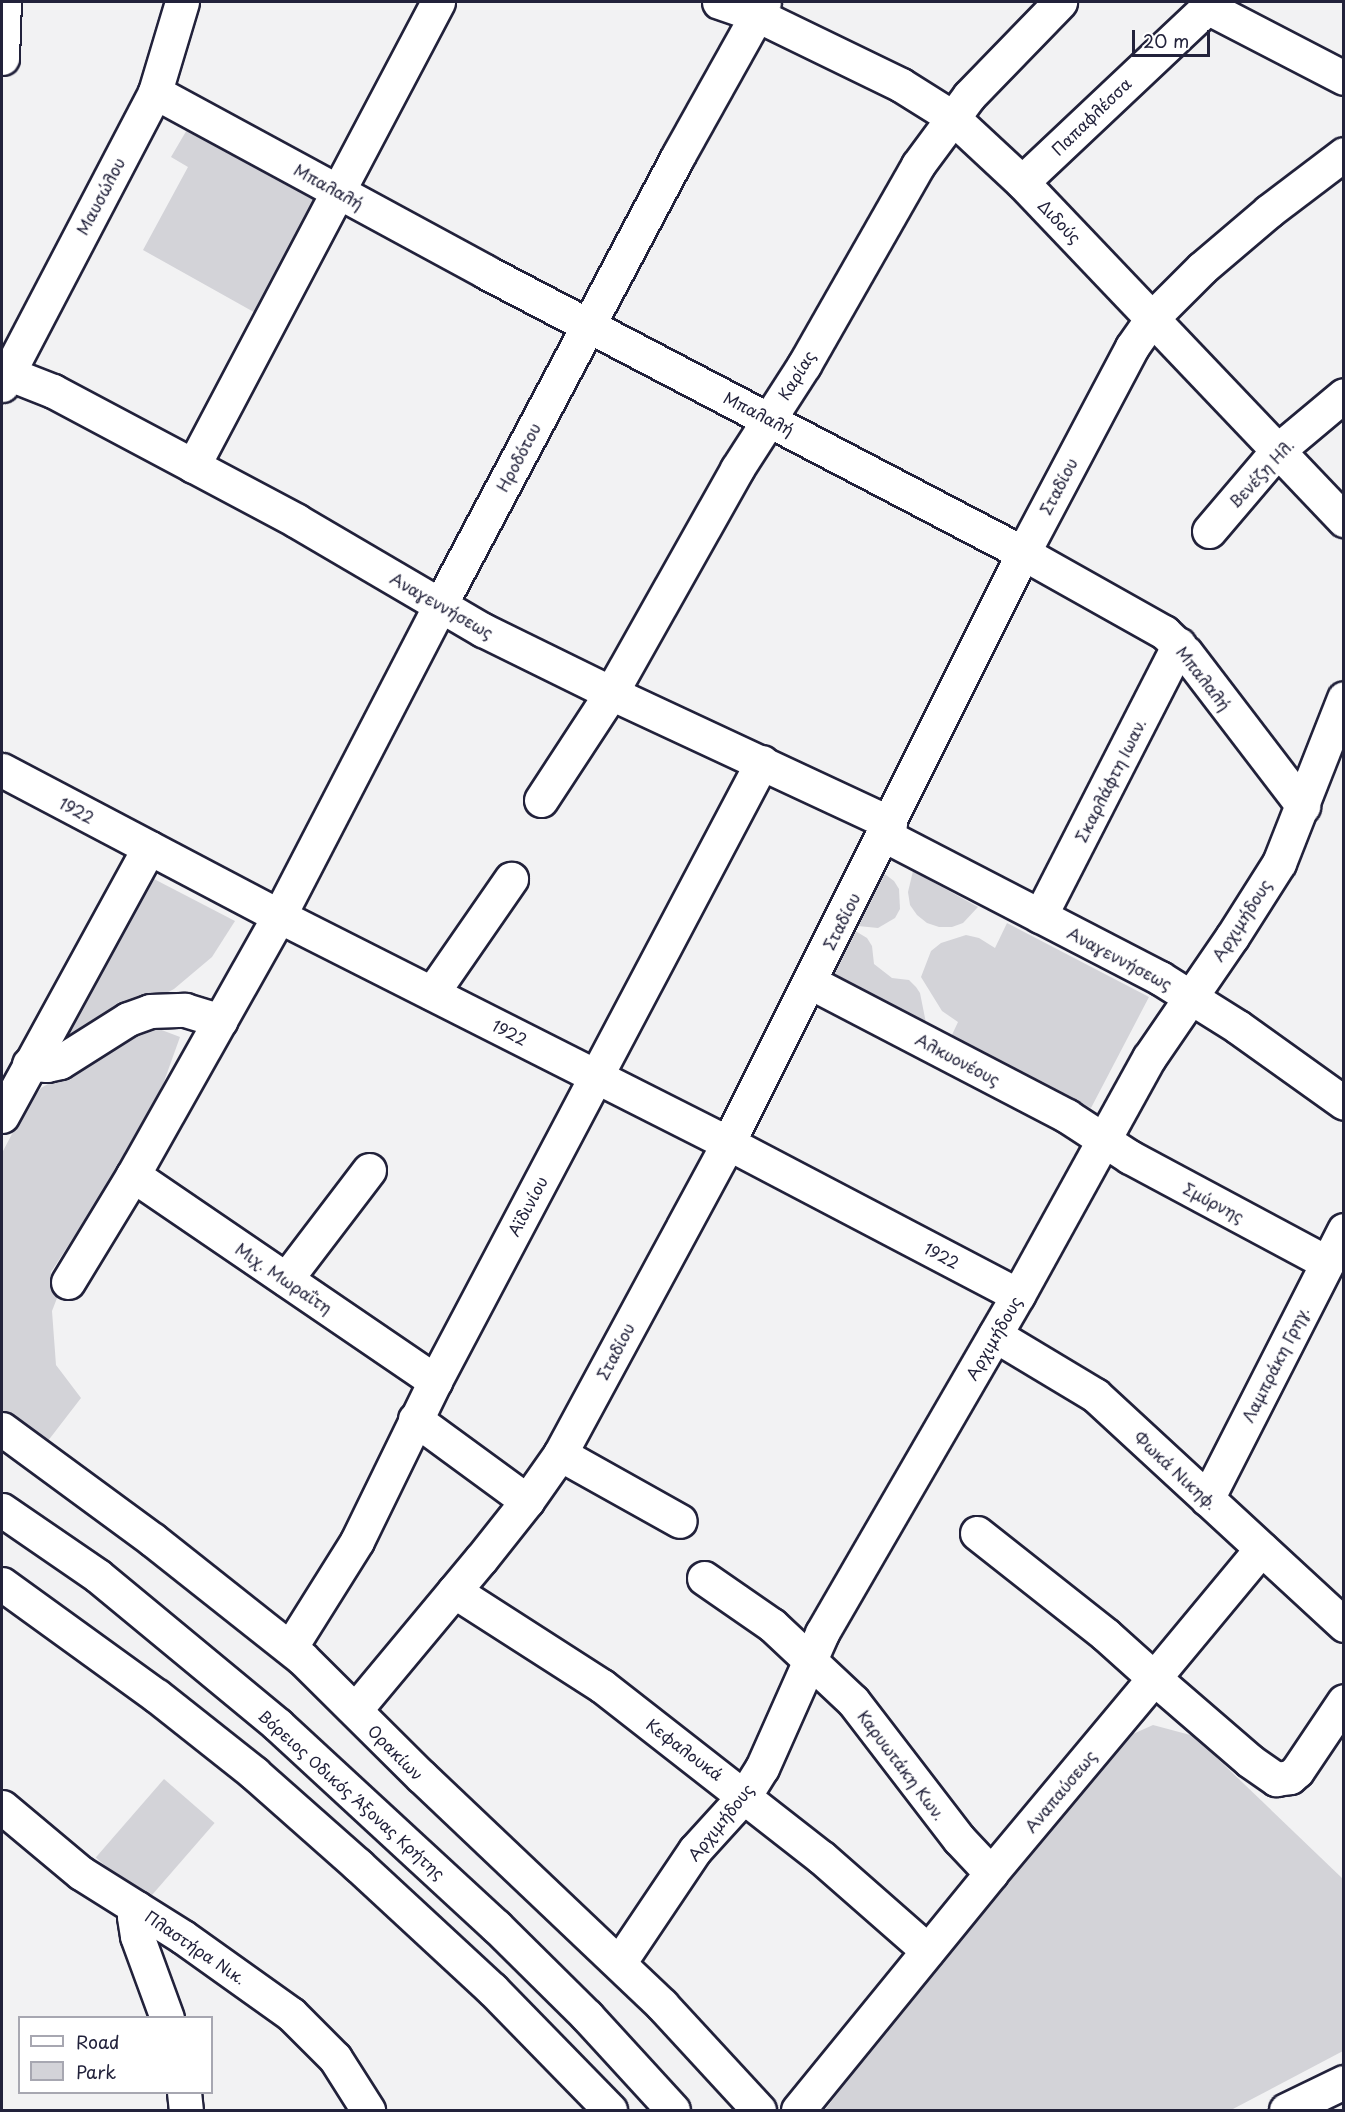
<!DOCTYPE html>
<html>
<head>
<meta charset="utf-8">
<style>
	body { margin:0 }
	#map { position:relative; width:1345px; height:2112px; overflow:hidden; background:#f2f2f3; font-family:"Playpen Sans",sans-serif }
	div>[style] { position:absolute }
	.green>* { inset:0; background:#d3d3d8; transform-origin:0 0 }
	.roads { filter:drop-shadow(2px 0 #22223b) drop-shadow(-2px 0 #22223b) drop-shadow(0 2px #22223b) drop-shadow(0 -2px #22223b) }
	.minor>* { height:33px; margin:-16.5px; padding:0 16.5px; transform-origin:16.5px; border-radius:16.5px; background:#fff }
	.highway>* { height:33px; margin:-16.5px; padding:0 16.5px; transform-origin:16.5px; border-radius:16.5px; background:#fff }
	span { translate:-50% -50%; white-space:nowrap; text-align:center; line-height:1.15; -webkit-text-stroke:4.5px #fff; paint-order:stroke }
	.street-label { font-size:16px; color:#22223b }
	.frame { position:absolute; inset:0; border:3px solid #22223b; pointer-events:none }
	.legend { position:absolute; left:18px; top:2016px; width:195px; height:78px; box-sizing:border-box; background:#fff; border:2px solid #a7a7b1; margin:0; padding:8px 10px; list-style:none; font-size:18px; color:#22223b }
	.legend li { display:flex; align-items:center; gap:12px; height:30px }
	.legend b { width:30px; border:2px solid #a7a7b1 }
	.scale { position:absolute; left:1132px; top:30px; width:78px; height:27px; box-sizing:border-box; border:3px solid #22223b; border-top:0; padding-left:8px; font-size:18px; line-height:21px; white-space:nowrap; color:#22223b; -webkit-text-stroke:4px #fff; paint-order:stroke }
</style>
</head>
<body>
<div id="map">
	<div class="green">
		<div style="clip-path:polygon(188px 128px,321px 202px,259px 315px,143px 250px,188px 167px,171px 157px)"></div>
		<div style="clip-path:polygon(913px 871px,978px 907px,963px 923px,952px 927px,939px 927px,927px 923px,917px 915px,910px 905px,908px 892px)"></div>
		<div style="clip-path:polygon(882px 872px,894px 881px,899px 889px,900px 909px,895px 918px,878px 928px,858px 926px,855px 924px)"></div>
		<div style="clip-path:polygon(154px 879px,235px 921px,212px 957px,174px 989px,73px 1042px,57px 1042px)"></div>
		<div style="clip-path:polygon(1007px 923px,1149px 997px,1091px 1108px,951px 1037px,958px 1022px,942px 1011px,921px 977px,931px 951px,941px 943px,966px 935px,979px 938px,995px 948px)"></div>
		<div style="clip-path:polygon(852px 929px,867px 938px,872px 946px,874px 964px,892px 978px,909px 980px,916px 987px,920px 993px,926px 1023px,829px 971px)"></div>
		<div style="clip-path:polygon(144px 1029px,159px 1029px,180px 1037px,151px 1118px,51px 1272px,59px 1293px,52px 1311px,56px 1365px,81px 1398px,44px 1446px,2px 1417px,2px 1153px,25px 1109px,41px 1088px)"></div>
		<div style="clip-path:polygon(1153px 1725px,1194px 1736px,1343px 1879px,1343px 2051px,1231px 2110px,825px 2110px,917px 1986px,1124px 1738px)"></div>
		<div style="left:164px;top:1779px;width:67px;height:104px;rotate:41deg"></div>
	</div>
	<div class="roads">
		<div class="minor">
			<div style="left:719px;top:2px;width:40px;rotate:18.9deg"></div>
			<div style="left:757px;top:15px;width:160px;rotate:25.9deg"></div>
			<div style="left:901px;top:85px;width:60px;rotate:32.1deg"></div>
			<div style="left:952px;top:117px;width:96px;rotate:42.9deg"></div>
			<div style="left:1022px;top:182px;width:467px;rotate:46.4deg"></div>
			<div style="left:1207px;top:7px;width:154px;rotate:27.4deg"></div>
			<div style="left:2px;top:58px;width:56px;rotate:-88deg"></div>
			<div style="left:155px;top:92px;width:377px;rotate:28.5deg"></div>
			<div style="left:486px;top:272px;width:606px;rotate:27.62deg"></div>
			<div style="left:1023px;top:553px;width:162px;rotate:29.3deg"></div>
			<div style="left:1164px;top:632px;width:30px;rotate:44deg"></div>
			<div style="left:1186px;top:653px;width:193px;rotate:52.6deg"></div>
			<div style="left:1022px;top:182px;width:262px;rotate:-43.3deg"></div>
			<div style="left:2px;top:371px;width:55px;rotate:21.4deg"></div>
			<div style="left:53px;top:391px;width:276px;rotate:28deg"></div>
			<div style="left:297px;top:521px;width:216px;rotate:30.4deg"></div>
			<div style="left:483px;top:630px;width:143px;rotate:26.2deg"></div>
			<div style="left:611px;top:693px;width:308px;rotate:25deg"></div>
			<div style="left:2px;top:385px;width:331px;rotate:-62.4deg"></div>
			<div style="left:155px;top:92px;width:94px;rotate:-73.3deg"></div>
			<div style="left:193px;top:466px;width:525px;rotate:-62.17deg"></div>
			<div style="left:1209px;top:531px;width:105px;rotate:-49.6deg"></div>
			<div style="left:1277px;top:451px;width:87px;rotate:-39.9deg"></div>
			<div style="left:2px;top:770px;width:313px;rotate:27.8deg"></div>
			<div style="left:279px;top:916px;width:503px;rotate:26.82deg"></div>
			<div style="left:728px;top:1143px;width:327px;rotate:27.7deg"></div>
			<div style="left:541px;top:800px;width:128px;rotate:-56.8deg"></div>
			<div style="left:611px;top:693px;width:257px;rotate:-60.6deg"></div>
			<div style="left:737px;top:469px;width:124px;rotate:-57.2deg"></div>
			<div style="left:804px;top:365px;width:230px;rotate:-60.3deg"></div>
			<div style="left:918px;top:165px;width:86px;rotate:-53.5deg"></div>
			<div style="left:969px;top:96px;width:131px;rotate:-45.9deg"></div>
			<div style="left:884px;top:835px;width:311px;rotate:27.4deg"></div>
			<div style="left:1160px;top:978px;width:92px;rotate:32.1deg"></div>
			<div style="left:1238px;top:1027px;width:130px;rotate:35.6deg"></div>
			<div style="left:1040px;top:916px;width:305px;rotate:-62.9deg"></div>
			<div style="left:810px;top:982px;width:290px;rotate:27.5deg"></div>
			<div style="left:1067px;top:1116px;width:75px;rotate:33.1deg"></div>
			<div style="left:1130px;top:1157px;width:222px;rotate:28.2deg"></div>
			<div style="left:432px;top:993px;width:139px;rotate:-55.3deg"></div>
			<div style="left:29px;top:1064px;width:18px;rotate:3deg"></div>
			<div style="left:47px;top:1065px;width:13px;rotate:-13deg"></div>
			<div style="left:60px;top:1062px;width:80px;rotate:-32.3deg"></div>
			<div style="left:128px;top:1019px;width:23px;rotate:-20deg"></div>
			<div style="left:150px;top:1011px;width:35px;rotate:-2deg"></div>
			<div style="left:185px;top:1010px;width:37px;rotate:17deg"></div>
			<div style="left:2px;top:1116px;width:306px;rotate:-61.3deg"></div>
			<div style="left:133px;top:1175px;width:366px;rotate:34.3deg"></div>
			<div style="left:286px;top:1279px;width:137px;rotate:-52.7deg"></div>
			<div style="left:68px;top:1282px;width:125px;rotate:-58.7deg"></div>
			<div style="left:133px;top:1175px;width:297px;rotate:-60.6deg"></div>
			<div style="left:279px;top:916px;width:350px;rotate:-62.6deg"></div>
			<div style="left:440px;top:605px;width:508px;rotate:-62.07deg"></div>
			<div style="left:678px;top:156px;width:176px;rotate:-60.8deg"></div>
			<div style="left:995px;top:1335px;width:117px;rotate:31deg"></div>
			<div style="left:1095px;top:1395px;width:339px;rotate:42.7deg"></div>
			<div style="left:415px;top:1419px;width:139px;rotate:36.2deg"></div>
			<div style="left:2px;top:1429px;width:187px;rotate:36.3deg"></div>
			<div style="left:153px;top:1540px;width:190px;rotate:38.4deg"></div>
			<div style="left:302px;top:1658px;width:169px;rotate:44.8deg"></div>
			<div style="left:422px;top:1777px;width:331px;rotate:43.5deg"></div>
			<div style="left:662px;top:2005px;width:143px;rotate:47.3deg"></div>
			<div style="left:560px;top:1454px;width:137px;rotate:29.2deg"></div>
			<div style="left:1207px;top:1499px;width:302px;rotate:-63deg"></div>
			<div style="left:977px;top:1533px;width:164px;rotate:38.3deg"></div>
			<div style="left:1106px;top:1635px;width:64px;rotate:41.9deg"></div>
			<div style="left:1154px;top:1678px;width:168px;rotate:-50.3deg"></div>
			<div style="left:704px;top:1578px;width:83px;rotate:34.7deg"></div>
			<div style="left:772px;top:1625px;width:111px;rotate:43.2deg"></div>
			<div style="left:853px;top:1701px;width:174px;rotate:52.5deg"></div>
			<div style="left:959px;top:1839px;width:47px;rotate:46.7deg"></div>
			<div style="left:454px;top:1591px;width:176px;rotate:32.7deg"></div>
			<div style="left:602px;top:1686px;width:278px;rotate:38deg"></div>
			<div style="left:821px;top:1857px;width:142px;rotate:41.3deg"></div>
			<div style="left:290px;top:1648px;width:126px;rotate:-57.9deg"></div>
			<div style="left:357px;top:1541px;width:178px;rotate:-64deg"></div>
			<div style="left:435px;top:1381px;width:700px;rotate:-62.15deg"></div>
			<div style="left:355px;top:1710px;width:197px;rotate:-50.2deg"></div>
			<div style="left:481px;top:1559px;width:74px;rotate:-51.6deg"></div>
			<div style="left:527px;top:1501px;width:57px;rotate:-54.9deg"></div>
			<div style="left:560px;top:1454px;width:353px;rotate:-61.6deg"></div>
			<div style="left:728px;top:1143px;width:660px;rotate:-63.43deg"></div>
			<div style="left:1023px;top:553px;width:233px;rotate:-62.1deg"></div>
			<div style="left:1132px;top:347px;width:37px;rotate:-55deg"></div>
			<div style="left:1153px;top:317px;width:69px;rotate:-45deg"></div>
			<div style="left:1202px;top:268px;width:88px;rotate:-40.4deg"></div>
			<div style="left:1269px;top:211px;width:94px;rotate:-37.2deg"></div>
			<div style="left:2px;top:1807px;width:103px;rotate:39.9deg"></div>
			<div style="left:81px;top:1873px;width:120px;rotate:32.1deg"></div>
			<div style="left:183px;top:1937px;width:133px;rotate:35.5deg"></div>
			<div style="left:291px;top:2014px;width:62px;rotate:45deg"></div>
			<div style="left:335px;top:2058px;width:62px;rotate:57.6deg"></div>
			<div style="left:137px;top:1908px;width:9px;rotate:108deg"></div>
			<div style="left:134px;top:1917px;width:19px;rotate:81deg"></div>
			<div style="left:137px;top:1936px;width:87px;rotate:69.9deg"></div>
			<div style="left:619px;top:1963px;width:136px;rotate:-56.1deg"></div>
			<div style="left:695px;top:1850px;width:74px;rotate:-47.7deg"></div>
			<div style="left:745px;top:1795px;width:32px;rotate:-58deg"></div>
			<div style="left:762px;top:1768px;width:148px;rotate:-66deg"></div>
			<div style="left:822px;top:1633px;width:391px;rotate:-59.9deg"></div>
			<div style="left:1018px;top:1295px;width:271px;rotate:-61.1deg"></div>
			<div style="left:1149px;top:1058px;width:147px;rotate:-55.6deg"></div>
			<div style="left:1232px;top:937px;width:88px;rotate:-57.6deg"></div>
			<div style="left:1279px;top:863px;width:177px;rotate:-68.5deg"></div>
			<div style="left:184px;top:2092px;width:18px;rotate:84deg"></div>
			<div style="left:798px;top:2110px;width:306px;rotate:-50.8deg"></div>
			<div style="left:991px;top:1873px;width:254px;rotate:-50.1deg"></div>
			<div style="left:1154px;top:1678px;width:127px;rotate:40.8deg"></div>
			<div style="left:1250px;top:1761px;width:32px;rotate:35deg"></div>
			<div style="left:1276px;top:1779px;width:14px;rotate:-8deg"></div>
			<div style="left:1290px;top:1777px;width:9px;rotate:-41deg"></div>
			<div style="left:1297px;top:1771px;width:84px;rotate:-56.1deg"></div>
			<div style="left:1286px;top:2110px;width:64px;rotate:-25.8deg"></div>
		</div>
		<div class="highway">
			<div style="left:2px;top:1510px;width:116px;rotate:34.5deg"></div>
			<div style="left:98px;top:1576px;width:234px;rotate:39.6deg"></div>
			<div style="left:278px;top:1725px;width:297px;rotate:42.7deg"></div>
			<div style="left:496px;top:1926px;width:128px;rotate:44.7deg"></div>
			<div style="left:587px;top:2016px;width:127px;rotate:47.5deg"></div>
			<div style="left:2px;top:1584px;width:191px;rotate:35.9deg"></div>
			<div style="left:157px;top:1696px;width:124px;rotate:38.4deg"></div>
			<div style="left:254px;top:1773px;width:139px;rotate:41.5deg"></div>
			<div style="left:358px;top:1865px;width:183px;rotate:42.8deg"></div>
			<div style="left:492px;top:1989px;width:169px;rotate:45.7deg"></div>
		</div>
	</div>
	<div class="street-label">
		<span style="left:1091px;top:116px;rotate:-44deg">Παπαφλέσσα</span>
		<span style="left:329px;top:186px;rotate:29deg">Μπαλαλή</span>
		<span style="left:100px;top:196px;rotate:-62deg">Μαυσώλου</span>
		<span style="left:1060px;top:221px;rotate:46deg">Διδούς</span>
		<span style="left:796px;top:375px;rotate:-58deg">Καρίας</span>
		<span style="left:759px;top:413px;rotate:27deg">Μπαλαλή</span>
		<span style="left:518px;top:457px;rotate:-62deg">Ηροδότου</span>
		<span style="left:1261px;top:473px;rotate:-47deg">Βενέζη Ηλ.</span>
		<span style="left:1058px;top:486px;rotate:-62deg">Σταδίου</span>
		<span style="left:442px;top:605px;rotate:30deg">Αναγεννήσεως</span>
		<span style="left:1204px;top:678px;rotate:52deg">Μπαλαλή</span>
		<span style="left:1110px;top:780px;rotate:-63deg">Σκαρλάφτη Ιωαν.</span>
		<span style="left:77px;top:810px;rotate:28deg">1922</span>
		<span style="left:1241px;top:920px;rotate:-57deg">Αρχιμήδους</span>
		<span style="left:841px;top:921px;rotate:-63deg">Σταδίου</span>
		<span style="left:1120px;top:958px;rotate:28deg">Αναγεννήσεως</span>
		<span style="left:510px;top:1032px;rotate:27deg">1922</span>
		<span style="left:958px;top:1059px;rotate:28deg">Αλκυονέους</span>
		<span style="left:1214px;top:1202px;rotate:28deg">Σμύρνης</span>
		<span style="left:527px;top:1206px;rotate:-62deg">Αϊδινίου</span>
		<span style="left:942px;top:1255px;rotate:28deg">1922</span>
		<span style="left:284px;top:1278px;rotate:34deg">Μιχ. Μωραΐτη</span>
		<span style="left:993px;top:1338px;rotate:-60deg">Αρχιμήδους</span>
		<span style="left:615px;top:1351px;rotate:-62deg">Σταδίου</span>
		<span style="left:1275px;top:1364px;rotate:-63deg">Λαμπράκη Γρηγ.</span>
		<span style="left:1176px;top:1470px;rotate:43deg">Φωκά Νικηφ.</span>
		<span style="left:685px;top:1749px;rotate:37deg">Κεφαλουκά</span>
		<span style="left:396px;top:1752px;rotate:45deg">Ορακίων</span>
		<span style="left:902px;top:1765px;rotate:53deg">Καρυωτάκη Κων.</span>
		<span style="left:1060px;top:1791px;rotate:-50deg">Αναπαύσεως</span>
		<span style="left:352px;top:1794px;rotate:42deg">Βόρειος Οδικός Άξονας Κρήτης</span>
		<span style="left:720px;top:1822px;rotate:-51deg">Αρχιμήδους</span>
		<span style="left:196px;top:1947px;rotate:34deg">Πλαστήρα Νικ.</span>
	</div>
	<div class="frame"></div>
	<ul class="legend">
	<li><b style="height:8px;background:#fff"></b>Road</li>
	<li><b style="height:16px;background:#d3d3d8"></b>Park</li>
	</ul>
	<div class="scale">20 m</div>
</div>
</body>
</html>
